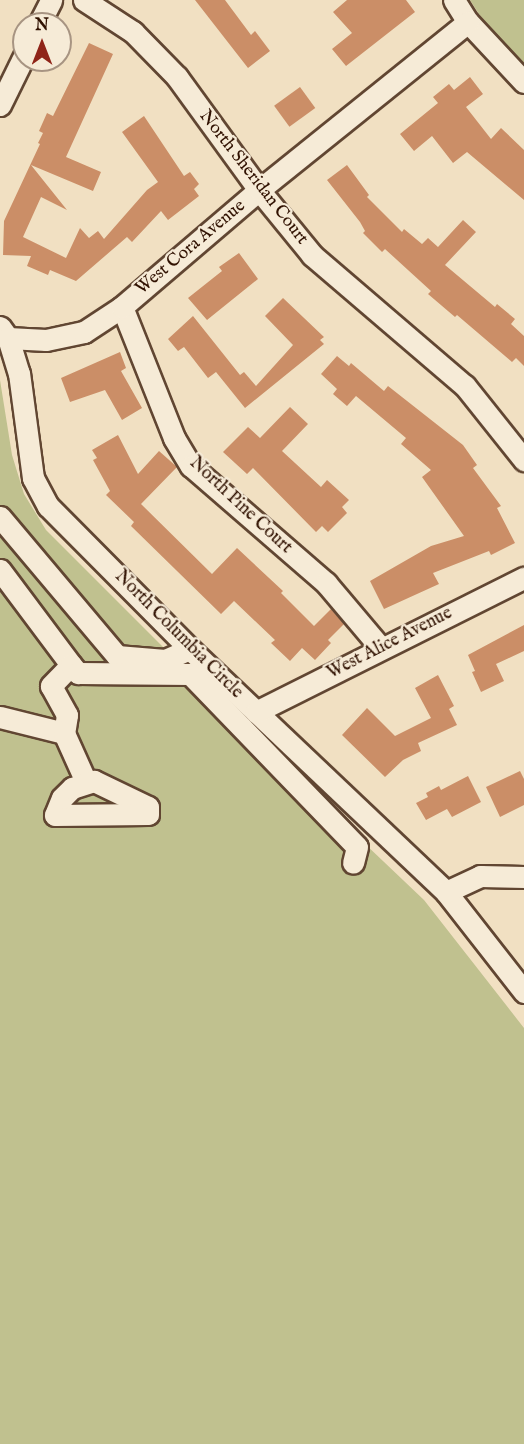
<!DOCTYPE html>
<html>
<head>
<meta charset="utf-8">
<style>
	body { margin:0 }
	#map { position:relative; width:524px; height:1444px; overflow:hidden; background:#f1e0c2; font-family:"IM FELL English",serif }
	div>[style] { position:absolute }
	.green>* { inset:0; background:#c0c18f }
	.building>* { inset:0; background:#cb8e67; transform-origin:0 0 }
	.roads { filter:drop-shadow(2px 0 #614632) drop-shadow(-2px 0 #614632) drop-shadow(0 2px #614632) drop-shadow(0 -2px #614632) }
	.minor>* { height:21px; margin:-10.5px; padding:0 10.5px; transform-origin:10.5px; border-radius:10.5px; background:#f6ebd7 }
	span { translate:-50% -50%; white-space:nowrap; text-align:center; line-height:1.15; -webkit-text-stroke:4.5px #f6ebd7; paint-order:stroke }
	.street-label { font-size:18px; color:#311202 }
	.north { position:absolute; left:12px; top:12px; width:60px; height:60px; box-sizing:border-box; background:#f6ebd7; border:2px solid #a79482; border-radius:50%; rotate:0deg; font-size:16px; font-weight:700; line-height:24px; text-align:center; color:#311202 }
	.north::after { content:''; display:block; margin:auto; width:21px; height:27px; background:#8f2418; clip-path:polygon(50% 0,100% 100%,50% 72%,0 100%) }
</style>
</head>
<body>
<div id="map">
	<div class="green">
		<div style="clip-path:polygon(470px 0,524px 0,524px 66px,484px 22px)"></div>
		<div style="clip-path:polygon(0 380px,12px 455px,24px 494px,46px 530px,261px 745px,424px 900px,524px 1028px,524px 1444px,0 1444px)"></div>
	</div>
	<div class="building">
		<div style="clip-path:polygon(195px 0,225px 0,251px 35px,255px 31px,270px 51px,248px 68px)"></div>
		<div style="clip-path:polygon(347px 0,406px 0,415px 12px,346px 66px,332px 49px,352px 33px,333px 12px)"></div>
		<div style="clip-path:polygon(89px 43px,113px 54px,66px 157px,101px 172px,93px 191px,31px 165px,67px 210px,41px 197px,23px 237px,66px 258px,80px 228px,89px 238px,98px 231px,104px 239px,147px 190px,158px 182px,122px 132px,144px 116px,184px 176px,190px 172px,199px 184px,194px 189px,199px 196px,168px 220px,161px 211px,132px 242px,127px 237px,76px 281px,50px 270px,48px 275px,27px 266px,31px 256px,3px 255px,4px 221px,40px 144px,38px 143px,43px 133px,39px 131px,47px 113px,53px 116px)"></div>
		<div style="clip-path:polygon(470px 77px,483px 94px,466px 107px,491px 139px,501px 128px,524px 150px,524px 200px,467px 152px,453px 163px,432px 136px,414px 151px,400px 134px,438px 103px,433px 97px,449px 84px,454px 90px)"></div>
		<div style="left:300px;top:87px;width:26px;height:32px;rotate:54deg"></div>
		<div style="clip-path:polygon(347px 165px,369px 195px,367px 197px,402px 232px,404px 229px,422px 244px,428px 238px,438px 247px,463px 220px,476px 232px,445px 265px,495px 307px,497px 304px,515px 319px,511px 324px,524px 336px,524px 366px,516px 358px,512px 362px,457px 315px,455px 317px,428px 294px,431px 291px,385px 249px,382px 252px,363px 233px,365px 231px,360px 222px,327px 180px)"></div>
		<div style="clip-path:polygon(239px 253px,258px 279px,207px 320px,188px 298px,222px 271px,219px 267px)"></div>
		<div style="clip-path:polygon(283px 298px,324px 337px,320px 340px,324px 344px,245px 408px,216px 372px,208px 378px,184px 347px,178px 351px,168px 339px,193px 316px,240px 375px,244px 372px,256px 386px,293px 345px,265px 316px)"></div>
		<div style="clip-path:polygon(120px 352px,126px 368px,121px 371px,142px 408px,122px 420px,105px 390px,70px 402px,61px 378px)"></div>
		<div style="clip-path:polygon(337px 356px,349px 366px,351px 363px,384px 391px,388px 386px,463px 445px,477px 465px,473px 468px,501px 506px,497px 508px,515px 543px,491px 555px,489px 551px,433px 573px,439px 584px,384px 609px,370px 581px,431px 546px,464px 536px,422px 477px,431px 470px,401px 444px,406px 438px,356px 396px,347px 406px,333px 394px,337px 389px,321px 374px)"></div>
		<div style="clip-path:polygon(290px 407px,308px 424px,282px 451px,321px 487px,327px 480px,349px 500px,342px 507px,347px 513px,328px 532px,322px 526px,316px 532px,253px 468px,247px 474px,223px 452px,248px 427px,260px 438px)"></div>
		<div style="clip-path:polygon(118px 435px,138px 474px,159px 451px,177px 467px,141px 504px,212px 574px,237px 548px,283px 591px,281px 593px,314px 626px,331px 609px,344px 624px,328px 640px,331px 643px,315px 660px,302px 648px,290px 661px,271px 643px,275px 640px,234px 601px,221px 614px,131px 526px,134px 522px,106px 495px,110px 491px,93px 460px,97px 458px,92px 450px)"></div>
		<div style="clip-path:polygon(524px 625px,524px 651px,496px 664px,504px 681px,481px 692px,472px 672px,475px 671px,468px 655px)"></div>
		<div style="clip-path:polygon(438px 675px,454px 706px,449px 709px,457px 725px,418px 743px,421px 751px,403px 760px,385px 777px,342px 735px,367px 708px,395px 736px,431px 718px,415px 688px)"></div>
		<div style="clip-path:polygon(520px 771px,524px 779px,524px 805px,500px 817px,486px 787px)"></div>
		<div style="clip-path:polygon(468px 776px,481px 802px,452px 817px,447px 809px,426px 820px,416px 803px,428px 797px,426px 793px,439px 786px,441px 790px)"></div>
	</div>
	<div class="roads">
		<div class="minor">
			<div style="left:84px;top:0;width:59px;rotate:33.1deg"></div>
			<div style="left:133px;top:32px;width:63px;rotate:45.6deg"></div>
			<div style="left:177px;top:77px;width:140px;rotate:54deg"></div>
			<div style="left:259px;top:190px;width:84px;rotate:50.8deg"></div>
			<div style="left:312px;top:255px;width:201px;rotate:40.6deg"></div>
			<div style="left:465px;top:386px;width:95px;rotate:51.4deg"></div>
			<div style="left:454px;top:0;width:26px;rotate:58deg"></div>
			<div style="left:468px;top:22px;width:82px;rotate:47deg"></div>
			<div style="left:39px;top:24px;width:27px;rotate:-63deg"></div>
			<div style="left:0;top:105px;width:55px;rotate:-63.9deg"></div>
			<div style="left:122px;top:307px;width:141px;rotate:68.3deg"></div>
			<div style="left:174px;top:438px;width:33px;rotate:59deg"></div>
			<div style="left:191px;top:466px;width:179px;rotate:40.9deg"></div>
			<div style="left:326px;top:583px;width:85px;rotate:49.8deg"></div>
			<div style="left:0;top:327px;width:14px;rotate:54deg"></div>
			<div style="left:8px;top:338px;width:37px;rotate:73deg"></div>
			<div style="left:19px;top:373px;width:106px;rotate:82.4deg"></div>
			<div style="left:33px;top:478px;width:32px;rotate:62deg"></div>
			<div style="left:48px;top:506px;width:202px;rotate:45.2deg"></div>
			<div style="left:190px;top:649px;width:353px;rotate:43.5deg"></div>
			<div style="left:446px;top:892px;width:127px;rotate:52deg"></div>
			<div style="left:8px;top:338px;width:38px;rotate:3deg"></div>
			<div style="left:46px;top:340px;width:39px;rotate:-12deg"></div>
			<div style="left:84px;top:332px;width:45px;rotate:-33.3deg"></div>
			<div style="left:122px;top:307px;width:180px;rotate:-40.5deg"></div>
			<div style="left:259px;top:190px;width:268px;rotate:-38.8deg"></div>
			<div style="left:0;top:517px;width:182px;rotate:49.9deg"></div>
			<div style="left:117px;top:656px;width:48px;rotate:4.8deg"></div>
			<div style="left:165px;top:660px;width:27px;rotate:-24deg"></div>
			<div style="left:0;top:570px;width:119px;rotate:53.2deg"></div>
			<div style="left:71px;top:665px;width:29px;rotate:134deg"></div>
			<div style="left:51px;top:686px;width:33px;rotate:61deg"></div>
			<div style="left:67px;top:715px;width:18px;rotate:99deg"></div>
			<div style="left:71px;top:665px;width:11px;rotate:49deg"></div>
			<div style="left:78px;top:673px;width:112px;rotate:0.5deg"></div>
			<div style="left:190px;top:674px;width:240px;rotate:46deg"></div>
			<div style="left:357px;top:847px;width:16px;rotate:104deg"></div>
			<div style="left:256px;top:712px;width:300px;rotate:-26.6deg"></div>
			<div style="left:0;top:717px;width:66px;rotate:14deg"></div>
			<div style="left:64px;top:733px;width:54px;rotate:65.8deg"></div>
			<div style="left:94px;top:781px;width:60px;rotate:25.7deg"></div>
			<div style="left:148px;top:807px;width:7px;rotate:90deg"></div>
			<div style="left:148px;top:814px;width:93px;rotate:179.4deg"></div>
			<div style="left:55px;top:815px;width:18px;rotate:-68deg"></div>
			<div style="left:62px;top:798px;width:14px;rotate:-45deg"></div>
			<div style="left:72px;top:788px;width:23px;rotate:-18deg"></div>
			<div style="left:446px;top:892px;width:38px;rotate:-25deg"></div>
			<div style="left:480px;top:876px;width:44px;rotate:1.3deg"></div>
		</div>
	</div>
	<div class="street-label">
		<span style="left:253px;top:178px;rotate:52deg">North Sheridan Court</span>
		<span style="left:191px;top:248px;rotate:-40deg">West Cora Avenue</span>
		<span style="left:240px;top:506px;rotate:43deg">North Pine Court</span>
		<span style="left:178px;top:635px;rotate:45deg">North Columbia Circle</span>
		<span style="left:390px;top:644px;rotate:-27deg">West Alice Avenue</span>
	</div>
	<div class="north">N</div>
</div>
</body>
</html>
